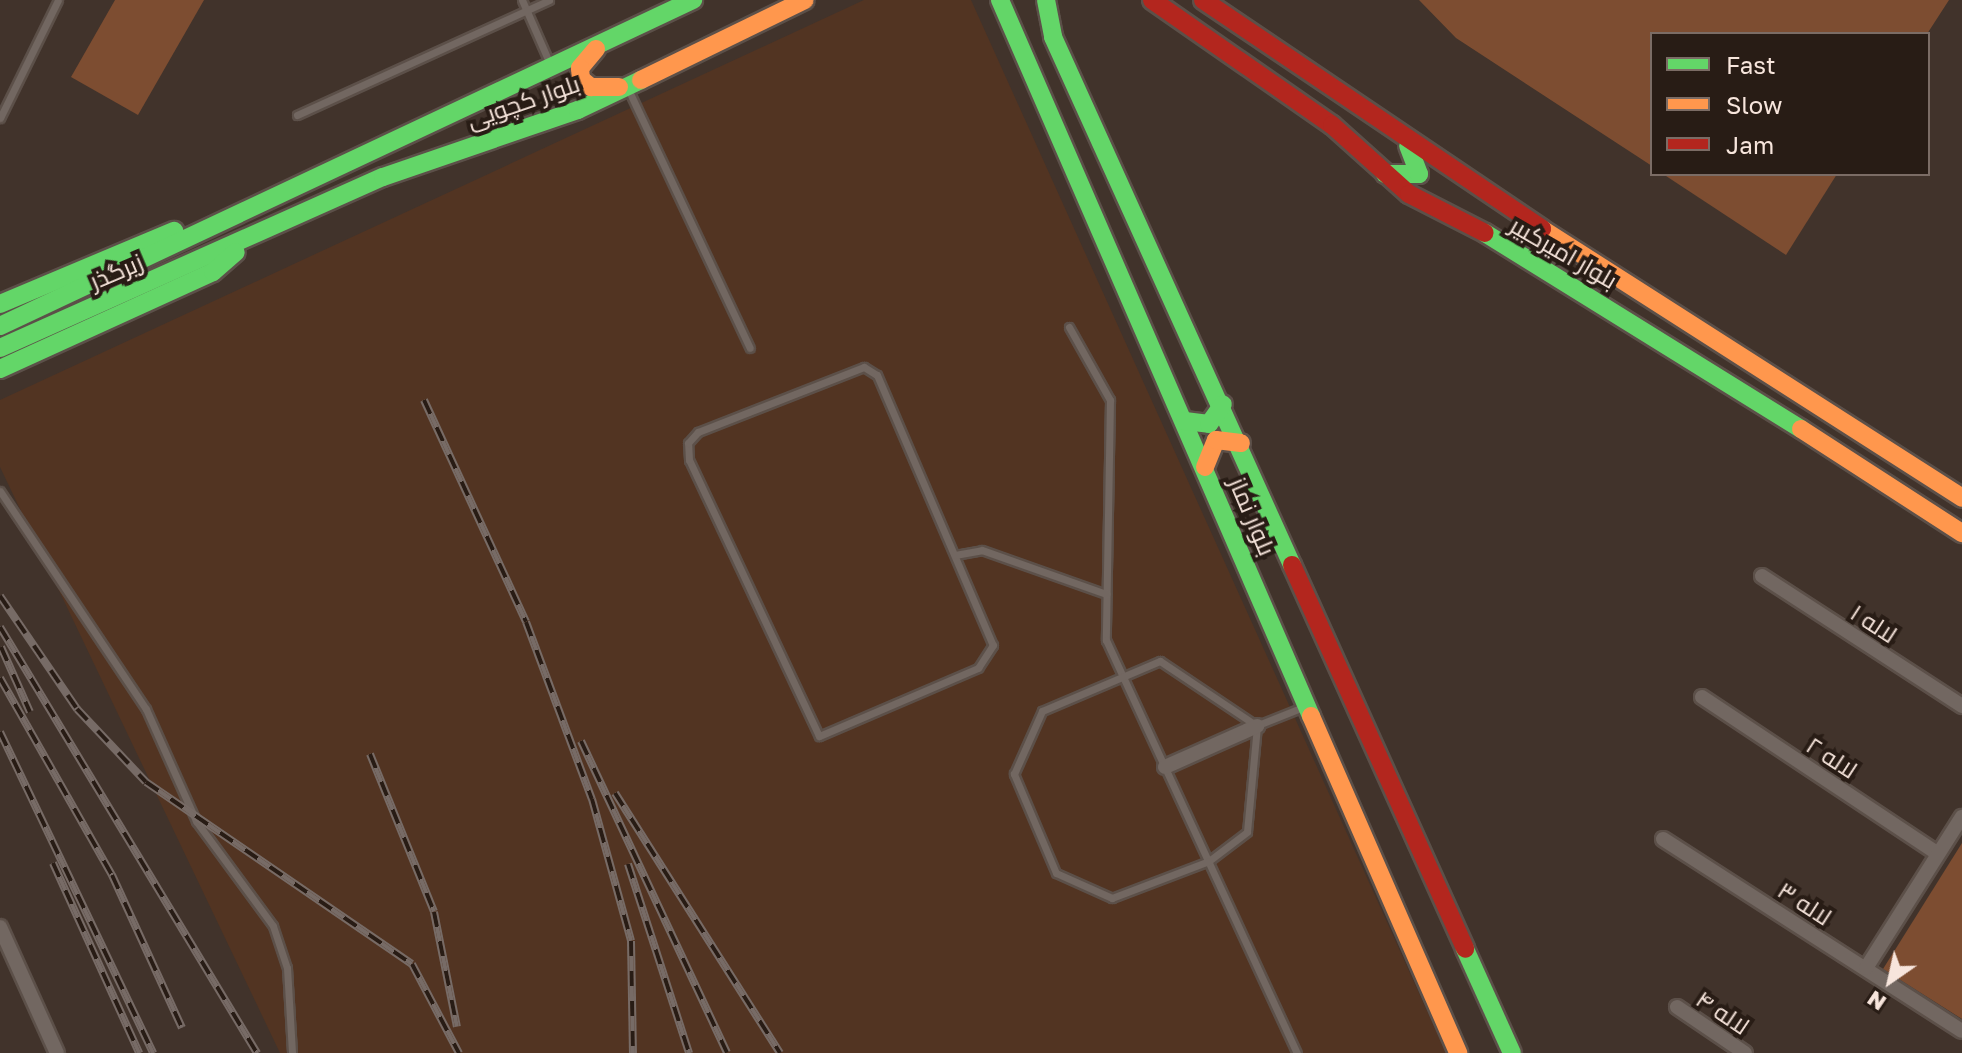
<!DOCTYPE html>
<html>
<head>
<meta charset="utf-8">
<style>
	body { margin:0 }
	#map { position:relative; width:1962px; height:1053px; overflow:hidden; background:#41332b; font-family:"Golos Text",Cairo,sans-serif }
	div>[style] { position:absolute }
	.built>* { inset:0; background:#523422 }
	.green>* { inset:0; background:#7d4d31 }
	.roads { filter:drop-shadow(2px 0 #5c5049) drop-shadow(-2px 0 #5c5049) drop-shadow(0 2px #5c5049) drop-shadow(0 -2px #5c5049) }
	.lane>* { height:7px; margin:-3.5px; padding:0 3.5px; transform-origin:3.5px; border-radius:3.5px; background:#726761 }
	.street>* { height:14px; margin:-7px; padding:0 7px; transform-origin:7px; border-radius:7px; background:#726761 }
	.fast>* { height:18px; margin:-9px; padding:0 9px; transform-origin:9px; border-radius:9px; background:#63d668 }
	.slow>* { height:18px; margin:-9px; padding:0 9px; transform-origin:9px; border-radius:9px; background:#ff974d }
	.jam>* { height:18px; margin:-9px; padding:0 9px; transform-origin:9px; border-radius:9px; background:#b3261e }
	.rail>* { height:8px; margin-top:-4px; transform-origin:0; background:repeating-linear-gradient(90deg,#281c15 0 15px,#776b66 0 30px); box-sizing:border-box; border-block:2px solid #776b66 }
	span { translate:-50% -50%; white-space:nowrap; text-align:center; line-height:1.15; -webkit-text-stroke:8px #281c15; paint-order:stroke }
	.street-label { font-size:24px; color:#f7e5dc }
	.legend { position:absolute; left:1650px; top:32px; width:280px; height:144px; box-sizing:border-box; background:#281c15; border:2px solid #7b6c65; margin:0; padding:10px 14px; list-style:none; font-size:24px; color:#f7e5dc }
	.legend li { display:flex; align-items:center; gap:16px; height:40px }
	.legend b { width:40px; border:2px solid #7b6c65 }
	.north { position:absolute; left:1850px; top:941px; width:80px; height:80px; -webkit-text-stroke:6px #281c15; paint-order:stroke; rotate:214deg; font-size:22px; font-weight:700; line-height:32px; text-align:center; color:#f7e5dc }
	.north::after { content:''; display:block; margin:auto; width:28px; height:36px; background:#f7e5dc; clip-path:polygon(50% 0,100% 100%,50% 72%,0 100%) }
</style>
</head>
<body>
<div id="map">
	<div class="built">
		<div style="clip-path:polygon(864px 0,971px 0,1446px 1053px,280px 1053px,0 467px,0 400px)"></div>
	</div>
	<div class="green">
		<div style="clip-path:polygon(115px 0,204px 0,138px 115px,71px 77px)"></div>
		<div style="clip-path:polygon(1419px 0,1949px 0,1927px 34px,1652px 34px,1652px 166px,1456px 38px)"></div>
		<div style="clip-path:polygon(1663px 174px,1837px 174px,1786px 255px)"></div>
		<div style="clip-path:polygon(1962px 843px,1962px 1019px,1883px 969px)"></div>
	</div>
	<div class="roads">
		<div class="lane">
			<div style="left:522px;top:0;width:70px;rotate:66.4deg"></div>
			<div style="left:628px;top:89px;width:286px;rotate:64.8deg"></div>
			<div style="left:297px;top:115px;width:277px;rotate:-24.5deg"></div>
			<div style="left:0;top:118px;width:131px;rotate:-63.8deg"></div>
			<div style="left:1069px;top:327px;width:84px;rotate:60.7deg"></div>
			<div style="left:1110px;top:400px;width:240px;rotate:91deg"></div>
			<div style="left:1106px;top:640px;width:455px;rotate:65.2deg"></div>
			<div style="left:864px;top:367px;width:15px;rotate:32deg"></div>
			<div style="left:877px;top:375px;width:294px;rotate:66.8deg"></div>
			<div style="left:993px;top:645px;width:27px;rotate:123deg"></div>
			<div style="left:978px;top:668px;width:173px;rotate:156.8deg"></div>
			<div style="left:819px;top:736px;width:305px;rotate:-115.2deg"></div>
			<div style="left:689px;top:460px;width:17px;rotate:-93deg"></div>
			<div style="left:688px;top:443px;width:15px;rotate:-48deg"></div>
			<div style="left:698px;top:432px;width:178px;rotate:-21.4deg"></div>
			<div style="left:0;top:491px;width:262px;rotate:56.2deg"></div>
			<div style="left:146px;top:709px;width:123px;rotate:65.9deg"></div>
			<div style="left:196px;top:821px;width:130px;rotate:53.7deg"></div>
			<div style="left:273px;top:926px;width:44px;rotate:71.6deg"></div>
			<div style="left:287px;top:968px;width:85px;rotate:86.6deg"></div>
			<div style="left:955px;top:555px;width:27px;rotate:-10deg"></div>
			<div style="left:982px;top:550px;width:132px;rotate:19.5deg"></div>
			<div style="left:1160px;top:661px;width:117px;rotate:33.8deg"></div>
			<div style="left:1257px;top:726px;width:106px;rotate:95.4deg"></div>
			<div style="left:1247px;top:832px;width:48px;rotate:142.7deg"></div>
			<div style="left:1209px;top:861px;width:104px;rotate:159.1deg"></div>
			<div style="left:1112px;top:898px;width:61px;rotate:-155.9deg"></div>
			<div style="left:1056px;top:873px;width:108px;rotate:-113deg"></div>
			<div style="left:1014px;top:774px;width:69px;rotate:-66deg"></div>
			<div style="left:1042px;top:711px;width:128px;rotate:-23deg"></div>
			<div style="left:1258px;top:725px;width:52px;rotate:-21.6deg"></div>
		</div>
		<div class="street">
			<div style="left:1762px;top:576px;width:239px;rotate:33deg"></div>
			<div style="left:1702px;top:697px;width:283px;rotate:33.6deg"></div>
			<div style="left:1165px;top:767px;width:101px;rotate:-24deg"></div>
			<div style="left:1663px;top:839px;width:355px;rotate:32.7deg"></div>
			<div style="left:0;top:927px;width:138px;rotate:65.7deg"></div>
			<div style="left:1866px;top:968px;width:179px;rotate:-57.6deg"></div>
			<div style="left:1677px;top:1007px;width:82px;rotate:34.1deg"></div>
		</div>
		<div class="fast">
			<div style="left:1000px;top:0;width:781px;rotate:66.52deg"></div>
			<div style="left:1046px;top:0;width:38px;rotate:79deg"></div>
			<div style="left:1053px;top:37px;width:580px;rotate:65.65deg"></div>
			<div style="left:1385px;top:174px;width:34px"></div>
			<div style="left:1419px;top:174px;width:30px;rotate:-111deg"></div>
			<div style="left:1485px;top:233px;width:372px;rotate:31.8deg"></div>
			<div style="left:0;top:304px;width:189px;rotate:-22.8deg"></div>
			<div style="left:0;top:326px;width:766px;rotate:-25.19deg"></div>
			<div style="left:0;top:348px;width:419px;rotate:-24.1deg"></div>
			<div style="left:383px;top:177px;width:206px;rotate:-19deg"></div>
			<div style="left:578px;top:110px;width:70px;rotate:-25.5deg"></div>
			<div style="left:0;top:369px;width:234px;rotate:-24.5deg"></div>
			<div style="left:213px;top:272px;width:30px;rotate:-41deg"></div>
			<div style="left:1185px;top:421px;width:24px;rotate:7deg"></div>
			<div style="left:1209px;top:424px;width:24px;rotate:-55deg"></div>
			<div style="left:1465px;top:949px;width:114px;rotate:65.7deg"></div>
		</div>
		<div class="slow">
			<div style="left:596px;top:49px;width:25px;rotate:130deg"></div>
			<div style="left:580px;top:68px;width:11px;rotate:85deg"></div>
			<div style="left:581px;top:79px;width:13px;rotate:39deg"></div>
			<div style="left:591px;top:87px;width:28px"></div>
			<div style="left:641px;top:80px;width:182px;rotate:-26deg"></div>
			<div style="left:1542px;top:229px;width:499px;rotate:32.6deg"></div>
			<div style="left:1801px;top:429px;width:192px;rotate:32.9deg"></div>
			<div style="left:1205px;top:467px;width:29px;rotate:-68deg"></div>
			<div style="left:1216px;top:440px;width:25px;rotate:7deg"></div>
			<div style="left:1311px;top:716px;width:368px;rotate:66.4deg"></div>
		</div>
		<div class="jam">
			<div style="left:1152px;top:0;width:219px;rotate:34.8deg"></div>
			<div style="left:1332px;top:125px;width:103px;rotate:41.9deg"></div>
			<div style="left:1409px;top:194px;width:85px;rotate:27.2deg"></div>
			<div style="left:1203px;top:0;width:409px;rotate:34deg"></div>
			<div style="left:1292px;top:565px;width:421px;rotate:65.7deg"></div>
		</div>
	</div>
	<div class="rail">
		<div style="left:424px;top:400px;width:244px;rotate:65.3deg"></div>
		<div style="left:526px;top:622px;width:189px;rotate:69.6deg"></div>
		<div style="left:592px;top:799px;width:147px;rotate:74.6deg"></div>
		<div style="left:631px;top:941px;width:112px;rotate:89deg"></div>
		<div style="left:0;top:596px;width:137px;rotate:55.7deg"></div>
		<div style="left:77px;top:709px;width:100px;rotate:46.6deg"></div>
		<div style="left:146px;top:782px;width:322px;rotate:34.4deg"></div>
		<div style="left:412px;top:964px;width:101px;rotate:62.2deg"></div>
		<div style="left:0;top:627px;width:498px;rotate:58.9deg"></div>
		<div style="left:1px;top:647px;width:71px;rotate:66deg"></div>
		<div style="left:0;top:678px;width:227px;rotate:60.4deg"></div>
		<div style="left:112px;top:875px;width:168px;rotate:65.4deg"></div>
		<div style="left:0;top:732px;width:356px;rotate:64.5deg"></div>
		<div style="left:581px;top:741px;width:344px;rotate:64.9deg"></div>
		<div style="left:370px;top:754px;width:170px;rotate:67.9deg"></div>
		<div style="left:434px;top:912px;width:117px;rotate:78.7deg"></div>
		<div style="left:615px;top:793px;width:308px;rotate:57.6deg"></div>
		<div style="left:53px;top:863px;width:209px;rotate:65.6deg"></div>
		<div style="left:628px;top:864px;width:199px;rotate:72.1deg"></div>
	</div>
	<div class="street-label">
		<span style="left:523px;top:101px;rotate:-19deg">بلوار کچویی</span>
		<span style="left:1564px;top:252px;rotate:30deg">بلوار امیرکبیر</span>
		<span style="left:116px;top:271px;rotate:-23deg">زیرگذر</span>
		<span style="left:1253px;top:516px;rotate:67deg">بلوار نماز</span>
		<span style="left:1874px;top:623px;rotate:33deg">لاله ۱</span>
		<span style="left:1832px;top:757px;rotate:33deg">لاله ۲</span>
		<span style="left:1805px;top:903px;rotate:33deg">لاله ۳</span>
		<span style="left:1723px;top:1012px;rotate:34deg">لاله ۴</span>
	</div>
	<ul class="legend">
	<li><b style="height:10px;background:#63d668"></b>Fast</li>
	<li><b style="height:10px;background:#ff974d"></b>Slow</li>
	<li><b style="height:10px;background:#b3261e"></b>Jam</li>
	</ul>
	<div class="north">N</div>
</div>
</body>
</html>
